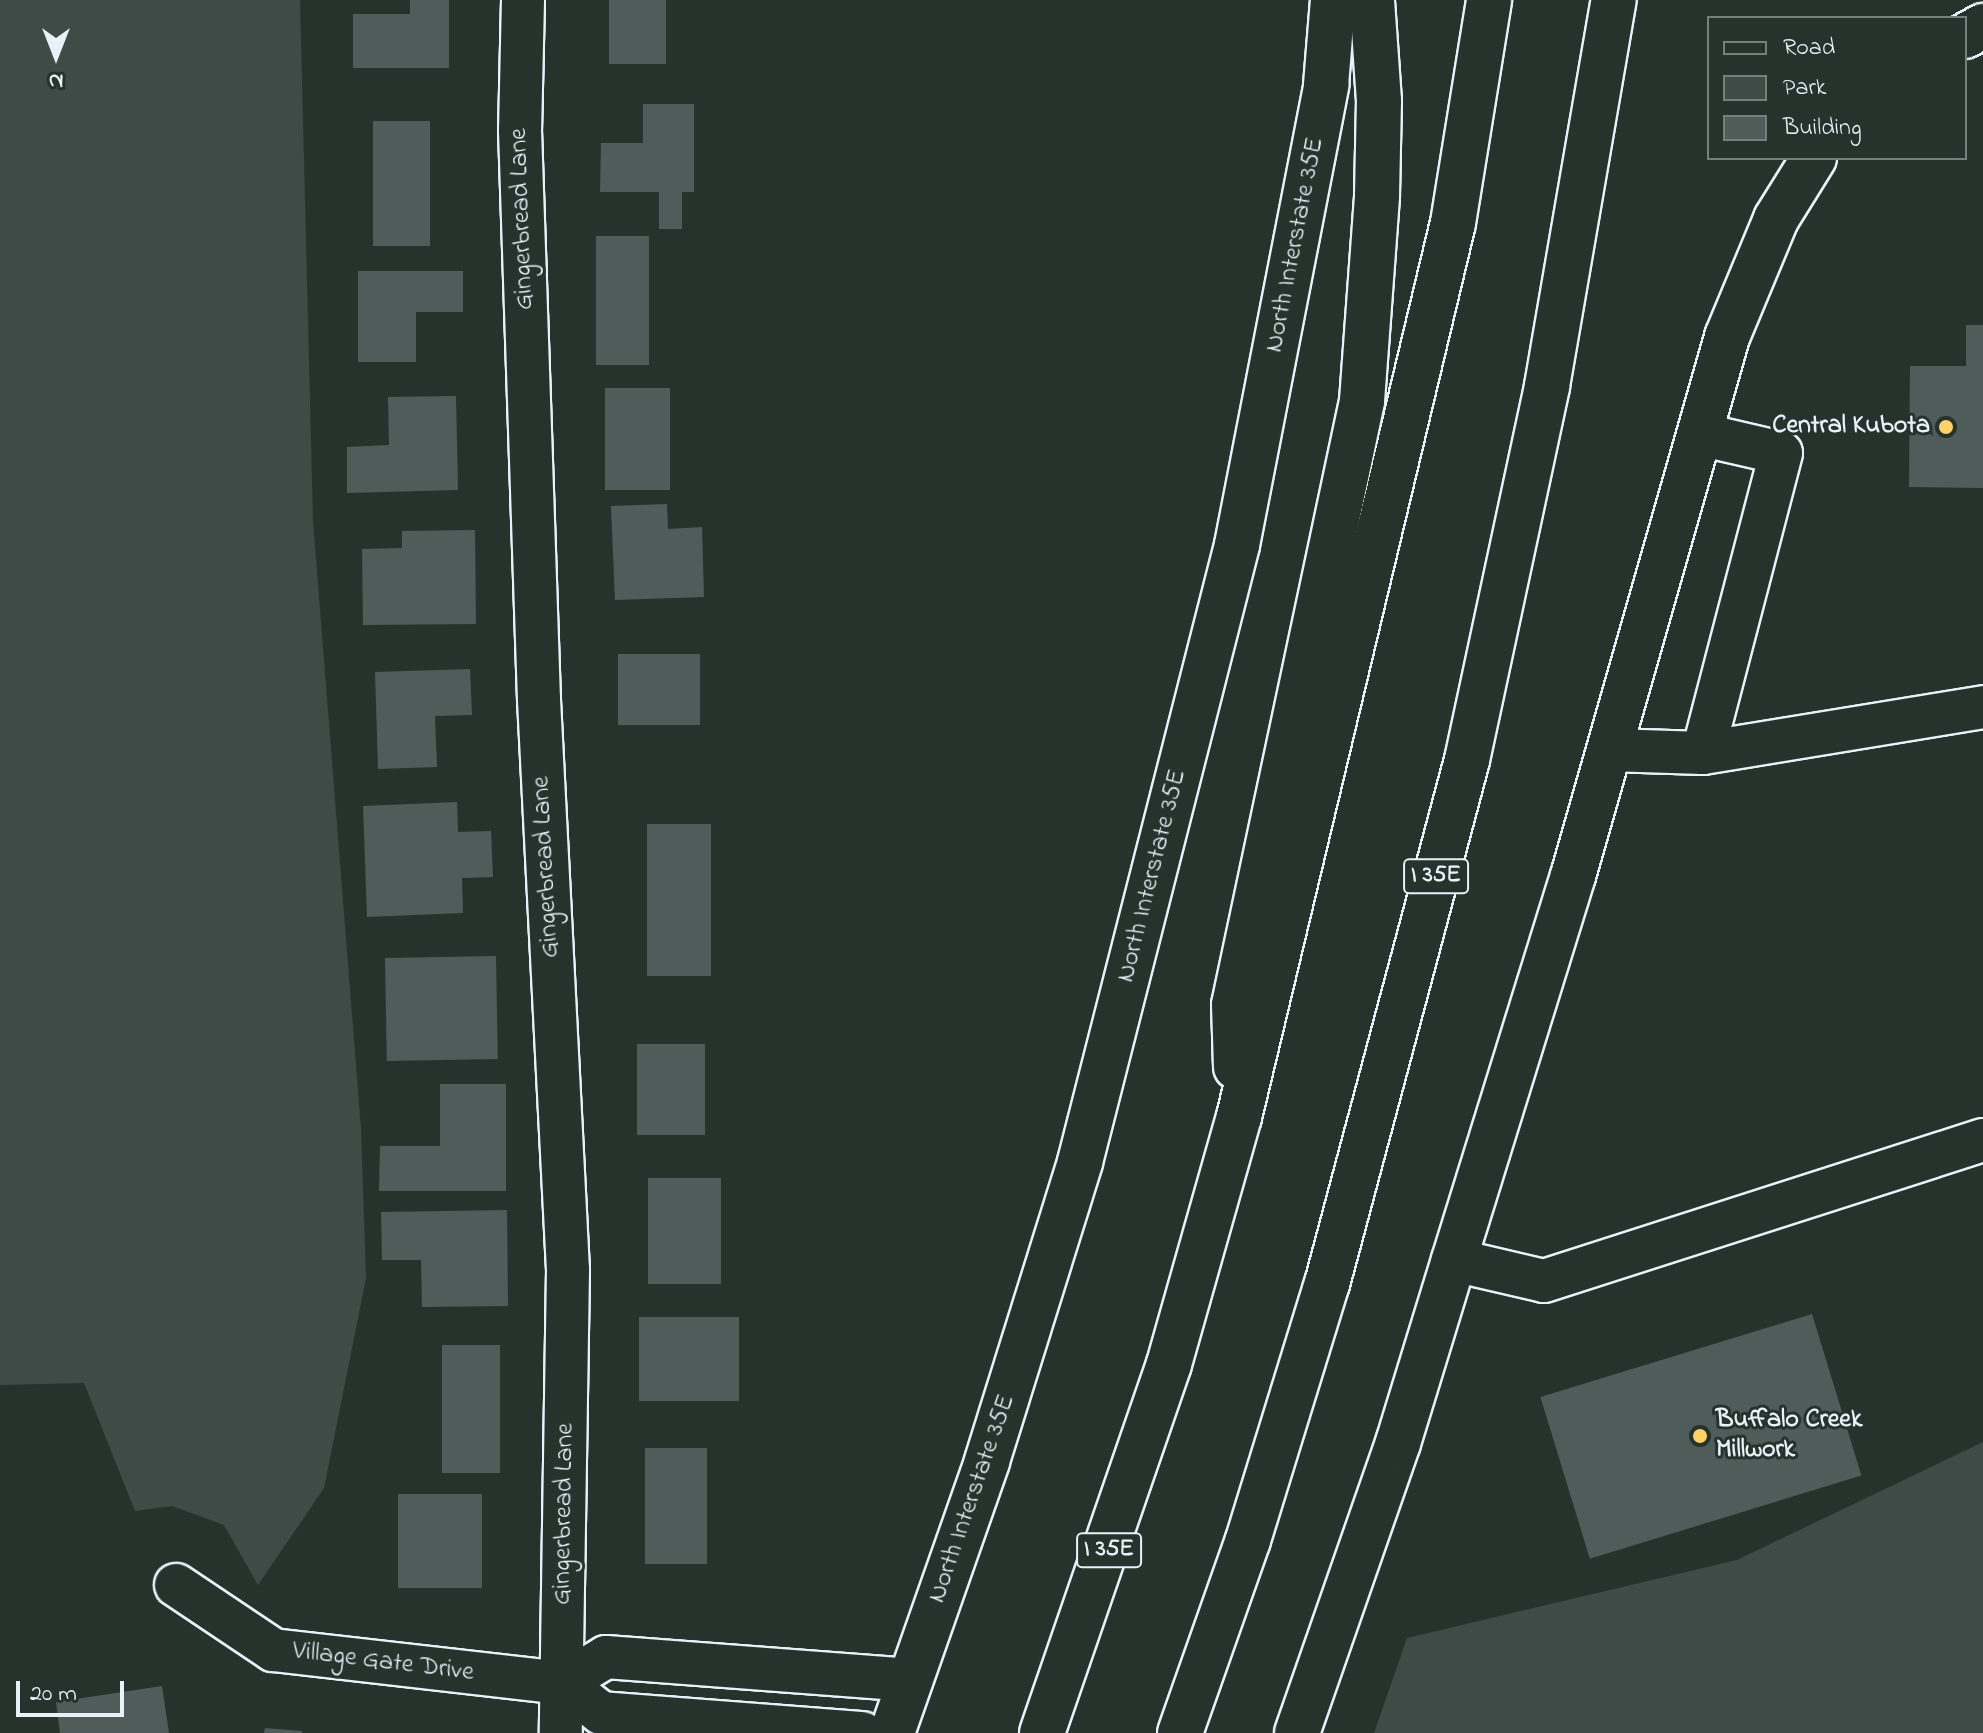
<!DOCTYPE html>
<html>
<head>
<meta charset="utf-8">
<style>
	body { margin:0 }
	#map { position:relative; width:1983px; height:1733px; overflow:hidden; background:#26332d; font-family:"Indie Flower",sans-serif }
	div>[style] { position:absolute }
	.green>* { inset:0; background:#3e4b47 }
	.building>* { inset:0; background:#505c59; transform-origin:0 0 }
	.roads { filter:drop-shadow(2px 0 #e8f1f8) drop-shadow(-2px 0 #e8f1f8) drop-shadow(0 2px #e8f1f8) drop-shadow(0 -2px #e8f1f8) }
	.minor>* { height:42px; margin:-21px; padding:0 21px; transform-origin:21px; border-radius:21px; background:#26332d }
	.major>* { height:44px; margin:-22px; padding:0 22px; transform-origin:22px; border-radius:22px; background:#26332d }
	.highway>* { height:44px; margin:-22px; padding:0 22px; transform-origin:22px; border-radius:22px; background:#26332d }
	.dots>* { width:22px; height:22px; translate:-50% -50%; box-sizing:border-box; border:4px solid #26332d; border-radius:50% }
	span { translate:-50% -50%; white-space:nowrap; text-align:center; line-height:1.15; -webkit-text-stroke:6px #26332d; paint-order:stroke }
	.shield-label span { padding:2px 6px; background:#26332d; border:2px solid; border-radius:6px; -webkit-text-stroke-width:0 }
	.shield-label { font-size:24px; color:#e8f1f8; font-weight:700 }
	.street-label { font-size:26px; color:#e8f1f8 }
	.poi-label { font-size:26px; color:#e8f1f8; font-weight:700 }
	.right { translate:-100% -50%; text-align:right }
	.left { translate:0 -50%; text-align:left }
	.legend { position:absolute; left:1707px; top:16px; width:260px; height:144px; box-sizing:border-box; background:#26332d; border:2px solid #747f7e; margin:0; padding:10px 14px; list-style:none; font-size:24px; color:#e8f1f8 }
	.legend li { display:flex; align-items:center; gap:16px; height:40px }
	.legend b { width:40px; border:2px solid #747f7e }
	.north { position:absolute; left:16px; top:16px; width:80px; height:80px; -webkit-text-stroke:6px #26332d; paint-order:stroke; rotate:180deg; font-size:22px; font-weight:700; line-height:32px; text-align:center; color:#e8f1f8 }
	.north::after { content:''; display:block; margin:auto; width:28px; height:36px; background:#e8f1f8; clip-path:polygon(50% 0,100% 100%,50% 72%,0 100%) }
	.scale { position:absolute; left:16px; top:1681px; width:108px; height:36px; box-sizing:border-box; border:4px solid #e8f1f8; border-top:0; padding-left:10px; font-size:24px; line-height:28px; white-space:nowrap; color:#e8f1f8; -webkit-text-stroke:6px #26332d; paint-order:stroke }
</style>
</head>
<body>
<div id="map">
	<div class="green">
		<div style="clip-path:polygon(0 0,300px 0,313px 521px,361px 1129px,366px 1278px,324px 1488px,258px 1585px,224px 1525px,172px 1506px,135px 1511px,84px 1383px,0 1385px)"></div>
		<div style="clip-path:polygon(1983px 1442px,1983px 1733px,1374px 1733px,1407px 1638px,1737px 1560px)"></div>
	</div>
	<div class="building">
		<div style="clip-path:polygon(410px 0,449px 0,449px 68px,353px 68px,353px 14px,410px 14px)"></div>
		<div style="left:609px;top:0;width:57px;height:64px"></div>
		<div style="clip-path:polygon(643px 104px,694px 104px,694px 192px,682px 192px,682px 229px,659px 229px,659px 192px,600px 192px,601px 143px,643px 143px)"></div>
		<div style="left:373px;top:121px;width:57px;height:125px"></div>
		<div style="left:596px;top:236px;width:53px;height:129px"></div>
		<div style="clip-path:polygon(358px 271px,463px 271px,463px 312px,416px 312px,416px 362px,358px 362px)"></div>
		<div style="clip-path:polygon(1966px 325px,1983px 325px,1983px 488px,1909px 487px,1910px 366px,1966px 366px)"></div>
		<div style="left:605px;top:388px;width:65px;height:102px"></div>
		<div style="clip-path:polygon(456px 396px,458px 490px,347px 493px,347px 447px,389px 445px,388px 397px)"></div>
		<div style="clip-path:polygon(667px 504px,668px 529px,702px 527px,704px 597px,615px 600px,611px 506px)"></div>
		<div style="clip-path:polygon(475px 530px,476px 624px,363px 625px,362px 549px,402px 548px,402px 531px)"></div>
		<div style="left:618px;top:654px;width:82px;height:71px"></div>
		<div style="clip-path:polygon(470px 669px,472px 715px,435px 716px,437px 767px,378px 769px,375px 672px)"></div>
		<div style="clip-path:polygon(457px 802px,458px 832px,491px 831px,493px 877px,462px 878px,463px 913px,367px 917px,363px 806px)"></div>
		<div style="left:647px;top:824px;width:64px;height:152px"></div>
		<div style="left:496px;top:956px;width:103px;height:111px;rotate:89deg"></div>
		<div style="left:637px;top:1044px;width:68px;height:91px"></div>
		<div style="clip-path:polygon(440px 1084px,506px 1084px,506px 1191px,379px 1191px,380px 1146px,440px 1146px)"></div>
		<div style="left:648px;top:1178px;width:73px;height:106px"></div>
		<div style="clip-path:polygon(507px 1210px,508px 1306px,422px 1307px,421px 1260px,382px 1260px,381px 1212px)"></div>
		<div style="left:1812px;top:1314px;width:169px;height:284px;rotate:73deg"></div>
		<div style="left:639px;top:1317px;width:100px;height:84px"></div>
		<div style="left:442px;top:1345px;width:58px;height:128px"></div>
		<div style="left:645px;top:1448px;width:62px;height:116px"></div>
		<div style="left:398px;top:1494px;width:84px;height:94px"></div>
		<div style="clip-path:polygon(162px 1686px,169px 1733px,60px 1733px,56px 1702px)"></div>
		<div style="clip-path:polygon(265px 1728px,302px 1731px,302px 1733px,264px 1733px)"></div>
	</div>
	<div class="roads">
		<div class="minor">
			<div style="left:523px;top:0;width:130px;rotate:91.3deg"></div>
			<div style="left:520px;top:130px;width:570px;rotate:88.09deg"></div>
			<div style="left:539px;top:700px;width:571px;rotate:87.09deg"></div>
			<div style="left:568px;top:1270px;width:463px;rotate:90.9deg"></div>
			<div style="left:1699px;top:434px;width:84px;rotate:13deg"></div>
			<div style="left:1781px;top:453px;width:310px;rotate:104.6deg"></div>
			<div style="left:1609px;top:750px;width:94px;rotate:1.8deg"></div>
			<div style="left:1703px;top:753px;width:284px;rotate:-9.3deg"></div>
			<div style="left:1454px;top:1260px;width:92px;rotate:13.1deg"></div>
			<div style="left:1544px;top:1281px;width:461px;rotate:-17.8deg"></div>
			<div style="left:176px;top:1585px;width:117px;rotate:33.8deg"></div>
			<div style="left:273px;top:1650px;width:292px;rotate:6.5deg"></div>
			<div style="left:563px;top:1683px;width:48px;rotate:38.3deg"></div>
			<div style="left:601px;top:1713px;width:262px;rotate:4.4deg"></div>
			<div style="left:563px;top:1683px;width:50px;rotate:-31.2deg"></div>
			<div style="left:606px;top:1657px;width:306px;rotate:4.3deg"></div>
		</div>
		<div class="major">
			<div style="left:1965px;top:36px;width:21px;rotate:-29deg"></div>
			<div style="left:892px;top:1733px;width:288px;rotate:-70.7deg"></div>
			<div style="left:987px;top:1461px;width:313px;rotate:-72.7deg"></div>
			<div style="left:1080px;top:1162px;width:637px;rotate:-75.72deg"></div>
			<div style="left:1237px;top:545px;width:469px;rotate:-79deg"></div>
			<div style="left:1326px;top:85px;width:85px;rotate:-85.3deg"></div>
			<div style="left:1297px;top:1733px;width:307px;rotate:-70.8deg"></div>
			<div style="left:1398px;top:1443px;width:191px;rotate:-73deg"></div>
			<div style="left:1454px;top:1260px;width:402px;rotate:-72.8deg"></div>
			<div style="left:1573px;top:876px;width:561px;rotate:-74.05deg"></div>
			<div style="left:1727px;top:337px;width:128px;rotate:-67.4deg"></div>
			<div style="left:1776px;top:219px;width:72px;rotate:-58.1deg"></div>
		</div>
		<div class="highway">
			<div style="left:1236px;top:1067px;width:62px;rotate:-91.8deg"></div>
			<div style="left:1234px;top:1005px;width:617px;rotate:-78.03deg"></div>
			<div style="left:1362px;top:401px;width:207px;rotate:-85.8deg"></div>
			<div style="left:1377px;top:195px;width:94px;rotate:-88.8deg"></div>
			<div style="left:1379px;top:101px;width:101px;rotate:-94deg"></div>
			<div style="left:1042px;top:1733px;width:390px;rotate:-71deg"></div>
			<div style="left:1169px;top:1364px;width:257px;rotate:-74.2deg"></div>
			<div style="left:1239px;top:1117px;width:919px;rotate:-76.54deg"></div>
			<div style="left:1453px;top:223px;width:226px;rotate:-80.8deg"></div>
			<div style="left:1180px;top:1733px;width:205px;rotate:-70.6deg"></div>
			<div style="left:1248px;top:1540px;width:268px;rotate:-72.9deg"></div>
			<div style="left:1327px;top:1284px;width:542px;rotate:-75.04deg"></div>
			<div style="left:1467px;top:760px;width:382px;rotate:-77.9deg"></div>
			<div style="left:1547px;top:386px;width:392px;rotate:-80.2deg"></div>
		</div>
	</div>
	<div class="dots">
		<div style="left:1946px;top:427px;background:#ffd166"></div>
		<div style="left:1700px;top:1436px;background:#ffd166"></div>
	</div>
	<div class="shield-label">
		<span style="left:1436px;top:876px">I 35E</span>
		<span style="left:1109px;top:1550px">I 35E</span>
	</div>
	<div class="street-label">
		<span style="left:523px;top:219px;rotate:-92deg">Gingerbread Lane</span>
		<span style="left:1296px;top:245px;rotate:-79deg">North Interstate 35E</span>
		<span style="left:547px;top:867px;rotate:-93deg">Gingerbread Lane</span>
		<span style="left:1153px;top:876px;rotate:-76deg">North Interstate 35E</span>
		<span style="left:973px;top:1499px;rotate:-71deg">North Interstate 35E</span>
		<span style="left:565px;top:1514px;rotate:-89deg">Gingerbread Lane</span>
		<span style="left:383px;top:1663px;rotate:7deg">Village Gate Drive</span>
	</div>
	<div class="poi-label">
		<span class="right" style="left:1930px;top:427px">Central Kubota</span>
		<span class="left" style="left:1716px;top:1436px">Buffalo Creek<br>Millwork</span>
	</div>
	<ul class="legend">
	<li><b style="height:10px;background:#26332d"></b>Road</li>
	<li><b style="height:22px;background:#3e4b47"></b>Park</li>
	<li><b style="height:22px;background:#505c59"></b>Building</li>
	</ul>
	<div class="north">N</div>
	<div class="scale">20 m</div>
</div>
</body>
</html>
